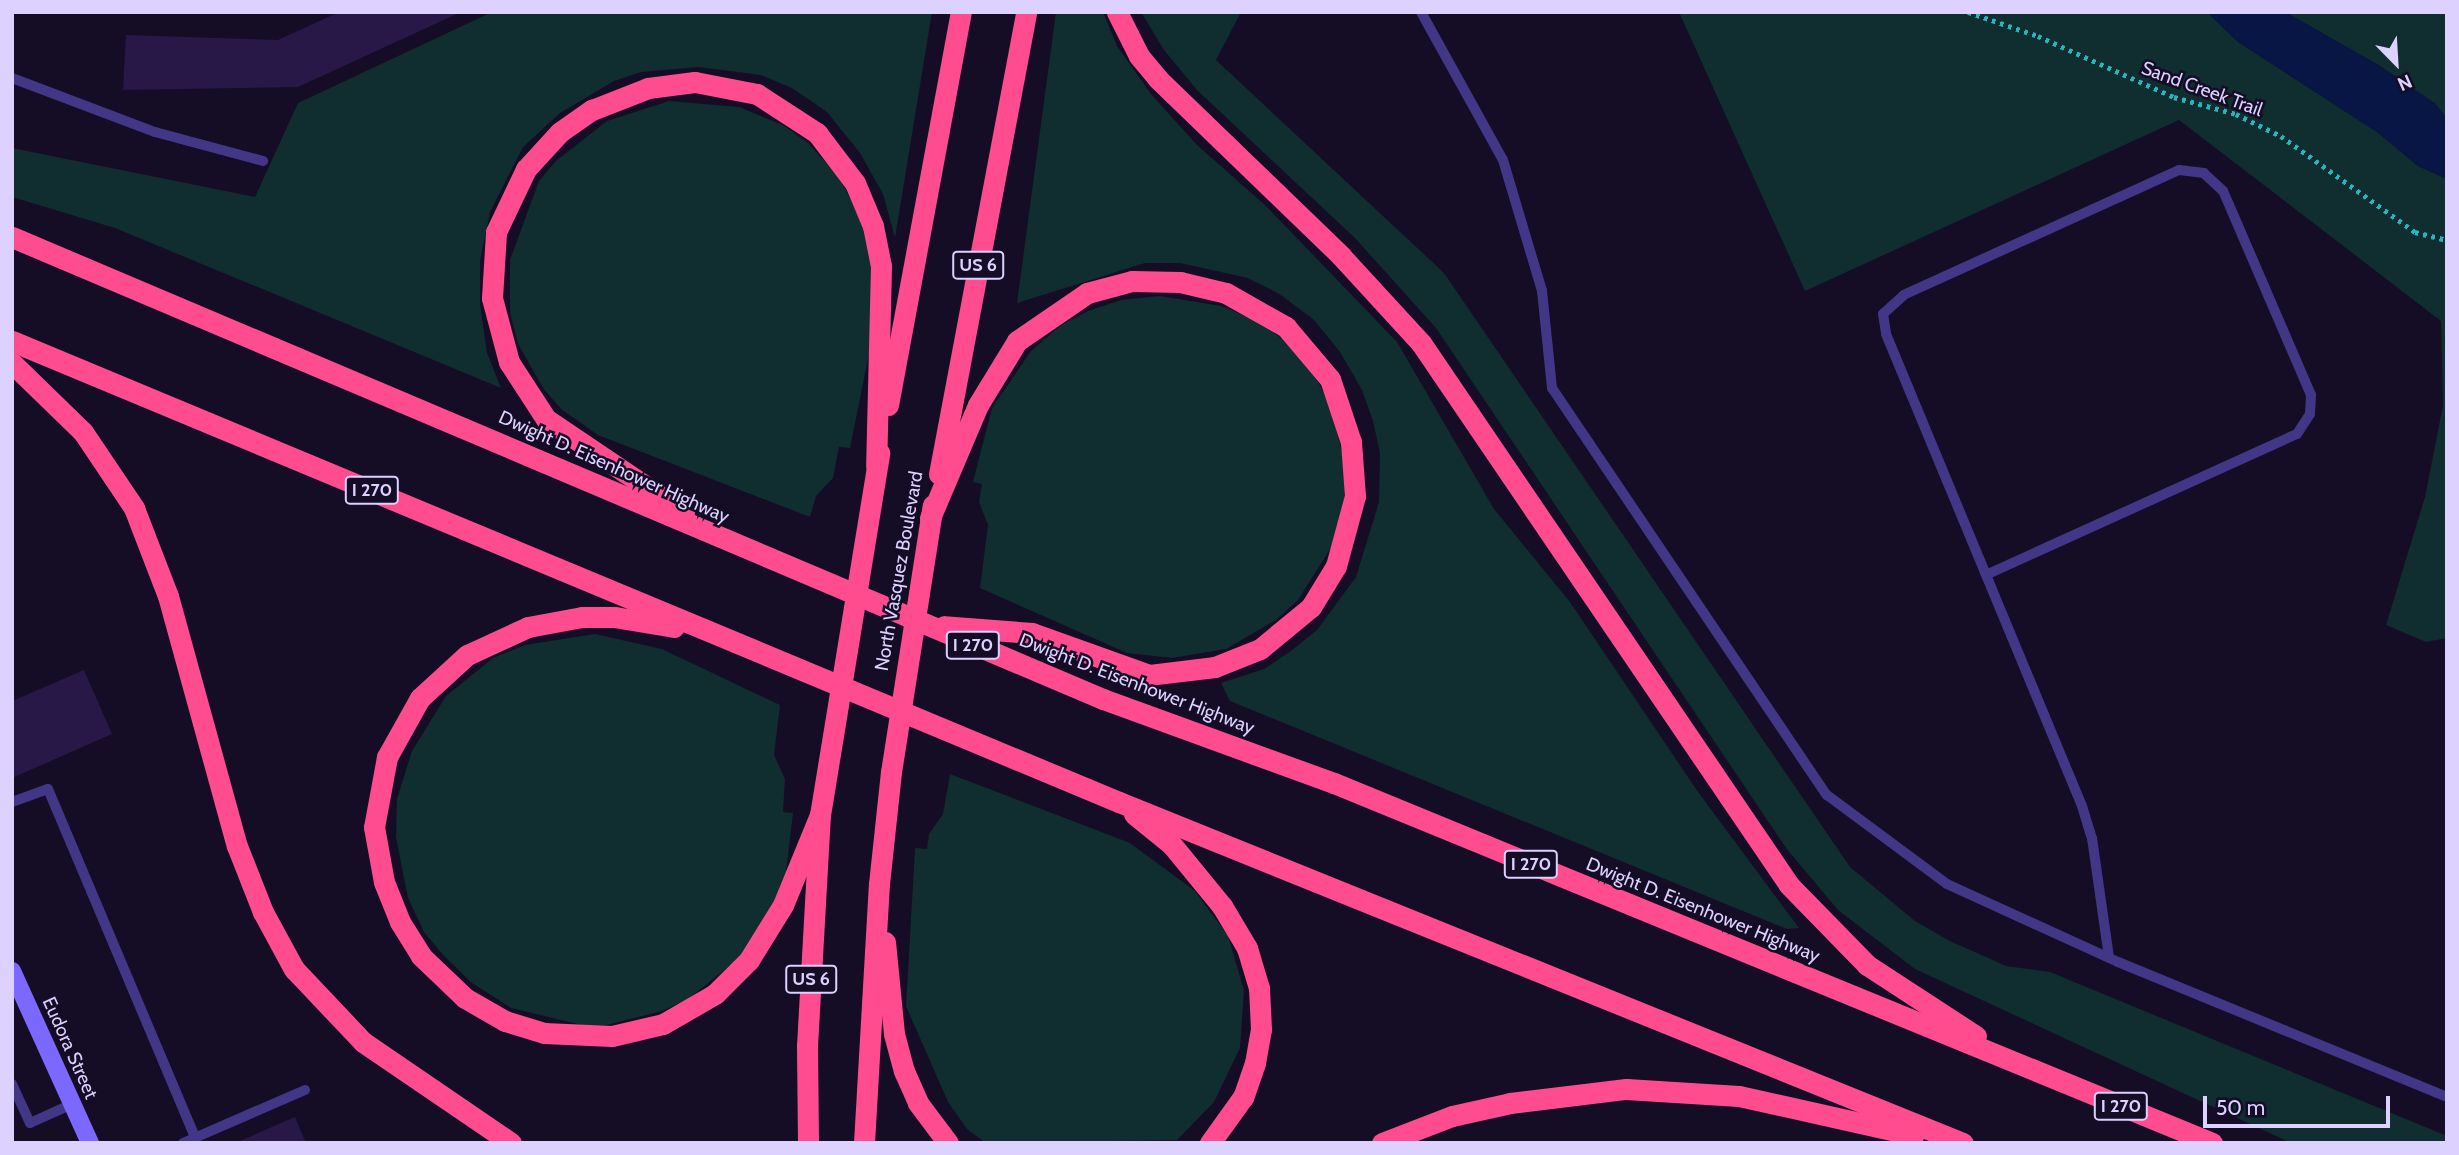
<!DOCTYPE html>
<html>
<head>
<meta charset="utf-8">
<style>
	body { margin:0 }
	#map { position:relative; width:2459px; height:1155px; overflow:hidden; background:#140d25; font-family:Cabin,sans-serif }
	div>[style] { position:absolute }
	.green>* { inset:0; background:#102d2f }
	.water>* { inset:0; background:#071644 }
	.building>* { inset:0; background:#271847 }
	.path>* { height:4.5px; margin-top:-2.25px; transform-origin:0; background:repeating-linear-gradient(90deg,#28b4bc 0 3.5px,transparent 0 8.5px) }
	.lane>* { height:10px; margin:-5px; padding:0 5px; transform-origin:5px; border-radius:5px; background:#423687 }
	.secondary>* { height:18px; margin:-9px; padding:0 9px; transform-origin:9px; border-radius:9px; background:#7d68ff }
	.highway>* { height:21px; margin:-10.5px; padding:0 10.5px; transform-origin:10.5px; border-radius:10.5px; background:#ff4c8e }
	span { translate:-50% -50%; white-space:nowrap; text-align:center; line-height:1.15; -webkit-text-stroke:5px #140d25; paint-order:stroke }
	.shield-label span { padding:2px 5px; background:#140d25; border:2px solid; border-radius:5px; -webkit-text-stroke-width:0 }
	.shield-label { font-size:18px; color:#dcd1ff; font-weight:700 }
	.street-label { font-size:19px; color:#dcd1ff }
	.frame { position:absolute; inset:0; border:14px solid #dcd1ff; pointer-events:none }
	.north { position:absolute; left:2361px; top:28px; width:70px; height:70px; -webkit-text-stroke:5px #140d25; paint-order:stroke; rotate:156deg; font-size:19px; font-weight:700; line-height:28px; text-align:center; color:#dcd1ff }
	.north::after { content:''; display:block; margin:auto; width:24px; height:32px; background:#dcd1ff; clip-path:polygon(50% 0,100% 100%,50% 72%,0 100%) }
	.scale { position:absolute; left:2203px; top:1096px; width:187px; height:32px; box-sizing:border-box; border:4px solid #dcd1ff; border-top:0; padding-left:9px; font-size:21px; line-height:24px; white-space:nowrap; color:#dcd1ff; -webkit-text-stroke:5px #140d25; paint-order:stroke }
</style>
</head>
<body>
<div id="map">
	<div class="green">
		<div style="clip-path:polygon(492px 12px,932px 12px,895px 238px,883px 194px,860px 153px,827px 112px,792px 88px,761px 75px,698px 67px,641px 72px,614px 81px,560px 113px,523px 147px,490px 212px,480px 261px,480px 304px,487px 353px,501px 388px,115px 228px,12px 197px,12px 148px,255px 197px,298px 103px)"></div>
		<div style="clip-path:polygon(1056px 12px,1103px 12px,1117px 46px,1151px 94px,1196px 144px,1266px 206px,1397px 342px,1494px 509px,1570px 602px,1698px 792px,1799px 928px,1787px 929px,1230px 701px,1221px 683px,1264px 669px,1291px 651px,1317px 630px,1356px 577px,1379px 502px,1380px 453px,1373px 421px,1362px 390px,1340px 352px,1314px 320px,1281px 295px,1248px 278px,1180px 263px,1145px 263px,1017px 303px)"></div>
		<div style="clip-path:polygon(1141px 12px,1241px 12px,1216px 60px,1444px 273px,1850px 867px,1915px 921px,1950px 941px,2006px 966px,2050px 972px,2447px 1136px,2447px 1143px,2291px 1143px,1915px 969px,1838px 910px,1786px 848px,1436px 328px,1355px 238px,1197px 90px,1164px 50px)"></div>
		<div style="clip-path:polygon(1679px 12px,2207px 12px,2238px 42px,2377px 132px,2418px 166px,2447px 179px,2447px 638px,2426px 642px,2386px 625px,2425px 497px,2443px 405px,2441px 321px,2179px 120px,1805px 291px)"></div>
		<div style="clip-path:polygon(2285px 12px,2447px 12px,2447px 119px,2435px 104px,2380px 66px)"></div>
		<div style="clip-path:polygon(669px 101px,739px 107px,783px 125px,808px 143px,839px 177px,871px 239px,873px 334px,850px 448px,839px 447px,833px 478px,816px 496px,810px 517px,598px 435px,561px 409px,543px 388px,518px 344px,510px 313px,510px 260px,539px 181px,556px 161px,607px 121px)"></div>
		<div style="clip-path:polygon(1160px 296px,1221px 306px,1255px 320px,1283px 339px,1311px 369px,1329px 402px,1345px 463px,1344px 511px,1334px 543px,1298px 600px,1276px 620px,1226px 649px,1172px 658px,1127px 653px,980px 588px,988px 525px,979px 502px,982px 484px,973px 482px,992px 408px,1031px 351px,1060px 326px,1088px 311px,1121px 300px)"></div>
		<div style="clip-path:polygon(595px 634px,662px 649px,780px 705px,774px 755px,785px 779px,783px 812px,793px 813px,785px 880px,753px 940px,734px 962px,687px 1000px,662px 1011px,606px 1025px,582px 1025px,511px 1008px,472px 983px,444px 956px,424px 932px,408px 898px,396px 837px,397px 799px,412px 751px,446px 696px,493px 658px,525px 645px)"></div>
		<div style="clip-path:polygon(950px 774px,1130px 843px,1195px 891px,1228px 936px,1244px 990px,1240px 1048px,1214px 1102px,1177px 1140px,986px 1143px,967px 1129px,948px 1102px,906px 1006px,915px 848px,927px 849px,929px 834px,943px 814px)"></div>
	</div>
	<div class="water">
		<div style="clip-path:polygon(2207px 12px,2285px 12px,2380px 66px,2436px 104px,2447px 119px,2447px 179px,2418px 166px,2377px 132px,2238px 42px)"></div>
	</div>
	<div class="building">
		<div style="clip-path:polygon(339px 12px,461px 12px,298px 87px,123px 90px,126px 35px,278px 40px)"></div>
		<div style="clip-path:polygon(84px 670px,112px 734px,12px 778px,12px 701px)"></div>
		<div style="clip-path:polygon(295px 1117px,306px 1143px,235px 1143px)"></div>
	</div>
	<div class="path">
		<div style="left:1968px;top:12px;width:74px;rotate:18.9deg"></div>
		<div style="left:2038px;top:36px;width:149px;rotate:24.2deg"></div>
		<div style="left:2174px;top:97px;width:64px;rotate:15.3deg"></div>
		<div style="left:2236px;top:114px;width:50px;rotate:26.1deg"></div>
		<div style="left:2281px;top:136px;width:165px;rotate:35.6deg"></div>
		<div style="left:2415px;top:232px;width:33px;rotate:14deg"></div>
	</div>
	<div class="lane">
		<div style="left:1421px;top:12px;width:169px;rotate:61deg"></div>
		<div style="left:1503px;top:160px;width:137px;rotate:73.4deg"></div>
		<div style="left:1542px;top:291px;width:98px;rotate:84.1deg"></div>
		<div style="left:1552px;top:388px;width:491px;rotate:56deg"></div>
		<div style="left:1827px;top:795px;width:149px;rotate:36.6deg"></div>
		<div style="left:1947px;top:884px;width:188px;rotate:24.5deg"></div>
		<div style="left:2118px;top:962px;width:356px;rotate:22.3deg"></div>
		<div style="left:12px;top:78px;width:153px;rotate:20.7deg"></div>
		<div style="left:155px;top:132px;width:112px;rotate:15deg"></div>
		<div style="left:1988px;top:574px;width:339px;rotate:-24.4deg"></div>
		<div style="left:2297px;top:434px;width:24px;rotate:-57deg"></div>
		<div style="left:2310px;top:414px;width:19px;rotate:-87deg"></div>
		<div style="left:2311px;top:395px;width:222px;rotate:-113.3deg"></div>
		<div style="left:2223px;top:191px;width:26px;rotate:-137deg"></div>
		<div style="left:2204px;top:173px;width:25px;rotate:-173deg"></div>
		<div style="left:2179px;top:170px;width:302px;rotate:155.6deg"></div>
		<div style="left:1904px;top:295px;width:28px;rotate:138deg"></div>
		<div style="left:1883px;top:314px;width:20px;rotate:81deg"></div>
		<div style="left:1886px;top:334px;width:511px;rotate:67.45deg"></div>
		<div style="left:2082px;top:806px;width:34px;rotate:73deg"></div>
		<div style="left:2092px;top:838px;width:121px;rotate:81.9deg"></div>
		<div style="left:12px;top:802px;width:38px;rotate:-20deg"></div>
		<div style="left:48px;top:789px;width:378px;rotate:67.1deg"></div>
		<div style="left:12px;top:1084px;width:43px;rotate:65.2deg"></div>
		<div style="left:30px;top:1123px;width:46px;rotate:-24.3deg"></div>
		<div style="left:183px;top:1143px;width:133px;rotate:-23.5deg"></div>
	</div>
	<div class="secondary">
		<div style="left:12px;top:971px;width:189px;rotate:65.6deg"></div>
	</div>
	<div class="highway">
		<div style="left:1117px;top:12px;width:49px;rotate:63.4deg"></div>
		<div style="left:1139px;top:56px;width:30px;rotate:50deg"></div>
		<div style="left:1158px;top:79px;width:255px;rotate:44deg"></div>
		<div style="left:1341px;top:256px;width:118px;rotate:47.4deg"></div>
		<div style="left:1421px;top:343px;width:655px;rotate:55.82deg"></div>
		<div style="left:1789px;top:885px;width:112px;rotate:45.7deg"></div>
		<div style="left:1867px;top:965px;width:130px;rotate:33.1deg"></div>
		<div style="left:12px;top:237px;width:1185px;rotate:22.95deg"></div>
		<div style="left:1103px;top:699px;width:246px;rotate:20deg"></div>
		<div style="left:1334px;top:783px;width:949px;rotate:22.29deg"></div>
		<div style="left:12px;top:341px;width:1199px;rotate:22.61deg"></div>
		<div style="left:1119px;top:802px;width:910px;rotate:22deg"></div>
		<div style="left:12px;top:363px;width:99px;rotate:44.2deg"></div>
		<div style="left:83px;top:432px;width:92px;rotate:56.1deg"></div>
		<div style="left:134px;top:508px;width:94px;rotate:68.9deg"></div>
		<div style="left:168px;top:596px;width:259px;rotate:74.6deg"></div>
		<div style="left:237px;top:846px;width:71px;rotate:68.5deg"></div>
		<div style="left:263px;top:912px;width:65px;rotate:61.5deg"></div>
		<div style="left:294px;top:969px;width:100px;rotate:46.6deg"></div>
		<div style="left:363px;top:1042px;width:179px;rotate:34.3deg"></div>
		<div style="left:888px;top:405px;width:400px;rotate:-79.5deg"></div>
		<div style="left:939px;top:474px;width:470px;rotate:-79.3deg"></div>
		<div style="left:684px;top:512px;width:166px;rotate:-146deg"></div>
		<div style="left:546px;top:419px;width:68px;rotate:-123deg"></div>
		<div style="left:509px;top:362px;width:66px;rotate:-104.9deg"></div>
		<div style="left:492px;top:298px;width:66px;rotate:-86.5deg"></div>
		<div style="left:496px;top:232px;width:70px;rotate:-64.5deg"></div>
		<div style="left:526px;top:169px;width:50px;rotate:-47.4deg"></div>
		<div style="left:560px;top:132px;width:39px;rotate:-35deg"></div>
		<div style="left:592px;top:110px;width:60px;rotate:-21.4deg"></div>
		<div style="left:648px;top:88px;width:47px;rotate:-7.3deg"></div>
		<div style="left:695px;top:82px;width:63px;rotate:11deg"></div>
		<div style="left:757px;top:94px;width:72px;rotate:33deg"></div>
		<div style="left:817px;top:133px;width:63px;rotate:52.8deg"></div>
		<div style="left:855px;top:183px;width:47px;rotate:67.3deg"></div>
		<div style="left:873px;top:226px;width:41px;rotate:78.7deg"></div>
		<div style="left:881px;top:266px;width:200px;rotate:91.4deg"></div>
		<div style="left:930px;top:518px;width:123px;rotate:-67deg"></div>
		<div style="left:978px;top:405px;width:75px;rotate:-58.6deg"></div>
		<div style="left:1017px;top:341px;width:85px;rotate:-34.4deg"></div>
		<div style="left:1087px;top:293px;width:47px;rotate:-14.9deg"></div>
		<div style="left:1132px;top:281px;width:48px;rotate:1.2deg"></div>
		<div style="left:1180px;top:282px;width:47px;rotate:13.4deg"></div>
		<div style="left:1226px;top:293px;width:69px;rotate:29.5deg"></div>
		<div style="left:1286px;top:327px;width:68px;rotate:49.8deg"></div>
		<div style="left:1330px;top:379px;width:66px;rotate:71.6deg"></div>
		<div style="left:1351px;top:442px;width:54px;rotate:85.8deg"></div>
		<div style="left:1355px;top:496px;width:73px;rotate:105.2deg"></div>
		<div style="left:1336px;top:566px;width:48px;rotate:121.4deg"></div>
		<div style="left:1311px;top:607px;width:66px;rotate:140.5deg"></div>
		<div style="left:1260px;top:649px;width:48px;rotate:158.2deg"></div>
		<div style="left:1215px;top:667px;width:66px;rotate:173.1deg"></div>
		<div style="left:1149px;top:675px;width:124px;rotate:-160.3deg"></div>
		<div style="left:1032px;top:633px;width:88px;rotate:-175.5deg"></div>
		<div style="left:674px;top:627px;width:61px;rotate:-170.5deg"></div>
		<div style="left:614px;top:617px;width:32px;rotate:180deg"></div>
		<div style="left:582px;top:617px;width:55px;rotate:169.5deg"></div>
		<div style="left:528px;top:627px;width:67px;rotate:155.3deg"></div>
		<div style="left:467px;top:655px;width:64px;rotate:137.5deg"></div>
		<div style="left:420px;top:698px;width:68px;rotate:119.2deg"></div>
		<div style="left:387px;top:757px;width:71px;rotate:100.5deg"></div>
		<div style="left:374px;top:827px;width:56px;rotate:79.7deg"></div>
		<div style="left:384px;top:882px;width:43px;rotate:68.2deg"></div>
		<div style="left:400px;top:922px;width:40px;rotate:58deg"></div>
		<div style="left:421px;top:956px;width:61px;rotate:43.7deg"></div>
		<div style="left:465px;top:998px;width:46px;rotate:29.9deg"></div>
		<div style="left:505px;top:1021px;width:41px;rotate:17.1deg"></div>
		<div style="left:544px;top:1033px;width:68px;rotate:2.5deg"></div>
		<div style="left:612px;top:1036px;width:52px;rotate:-13.2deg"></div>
		<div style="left:663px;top:1024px;width:60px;rotate:-30deg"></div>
		<div style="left:715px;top:994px;width:48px;rotate:-45deg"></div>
		<div style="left:749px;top:960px;width:65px;rotate:-58.3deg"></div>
		<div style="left:783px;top:905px;width:97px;rotate:-67.7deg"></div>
		<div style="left:1134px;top:814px;width:49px;rotate:39.2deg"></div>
		<div style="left:1172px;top:845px;width:79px;rotate:50.7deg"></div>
		<div style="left:1222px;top:906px;width:49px;rotate:59.2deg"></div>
		<div style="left:1247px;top:948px;width:42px;rotate:73.3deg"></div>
		<div style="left:1259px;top:988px;width:41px;rotate:87.2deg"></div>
		<div style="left:1261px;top:1029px;width:35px;rotate:100deg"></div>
		<div style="left:1255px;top:1063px;width:36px;rotate:109deg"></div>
		<div style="left:1243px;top:1097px;width:57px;rotate:125.7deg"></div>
		<div style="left:885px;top:942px;width:92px;rotate:84.4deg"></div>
		<div style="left:894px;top:1034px;width:38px;rotate:75deg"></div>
		<div style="left:904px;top:1071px;width:35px;rotate:66deg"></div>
		<div style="left:918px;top:1103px;width:50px;rotate:53.1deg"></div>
		<div style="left:808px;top:1143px;width:97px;rotate:-90.6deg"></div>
		<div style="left:807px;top:1046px;width:231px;rotate:-86.8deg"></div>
		<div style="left:820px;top:815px;width:367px;rotate:-80.7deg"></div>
		<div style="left:864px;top:1143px;width:259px;rotate:-86.7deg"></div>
		<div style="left:879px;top:884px;width:113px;rotate:-83.9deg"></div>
		<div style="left:891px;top:772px;width:270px;rotate:-81.1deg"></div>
		<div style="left:1382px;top:1143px;width:75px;rotate:-21.1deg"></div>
		<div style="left:1452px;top:1116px;width:59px;rotate:-12.6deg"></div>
		<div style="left:1510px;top:1103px;width:117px;rotate:-6.9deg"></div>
		<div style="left:1626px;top:1089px;width:113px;rotate:3.5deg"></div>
		<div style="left:1739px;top:1096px;width:179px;rotate:12.6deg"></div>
	</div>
	<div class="shield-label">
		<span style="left:978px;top:265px">US 6</span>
		<span style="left:372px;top:490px">I 270</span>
		<span style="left:973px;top:645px">I 270</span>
		<span style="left:1531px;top:864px">I 270</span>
		<span style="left:811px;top:979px">US 6</span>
		<span style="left:2121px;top:1106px">I 270</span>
	</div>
	<div class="street-label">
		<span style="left:2202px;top:89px;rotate:20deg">Sand Creek Trail</span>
		<span style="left:614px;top:467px;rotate:24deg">Dwight D. Eisenhower Highway</span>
		<span style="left:899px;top:571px;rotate:-80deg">North Vasquez Boulevard</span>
		<span style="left:1137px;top:684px;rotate:21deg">Dwight D. Eisenhower Highway</span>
		<span style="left:1703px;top:910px;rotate:22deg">Dwight D. Eisenhower Highway</span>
		<span style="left:70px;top:1048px;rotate:66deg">Eudora Street</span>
	</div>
	<div class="frame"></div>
	<div class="north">N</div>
	<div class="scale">50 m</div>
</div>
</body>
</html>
